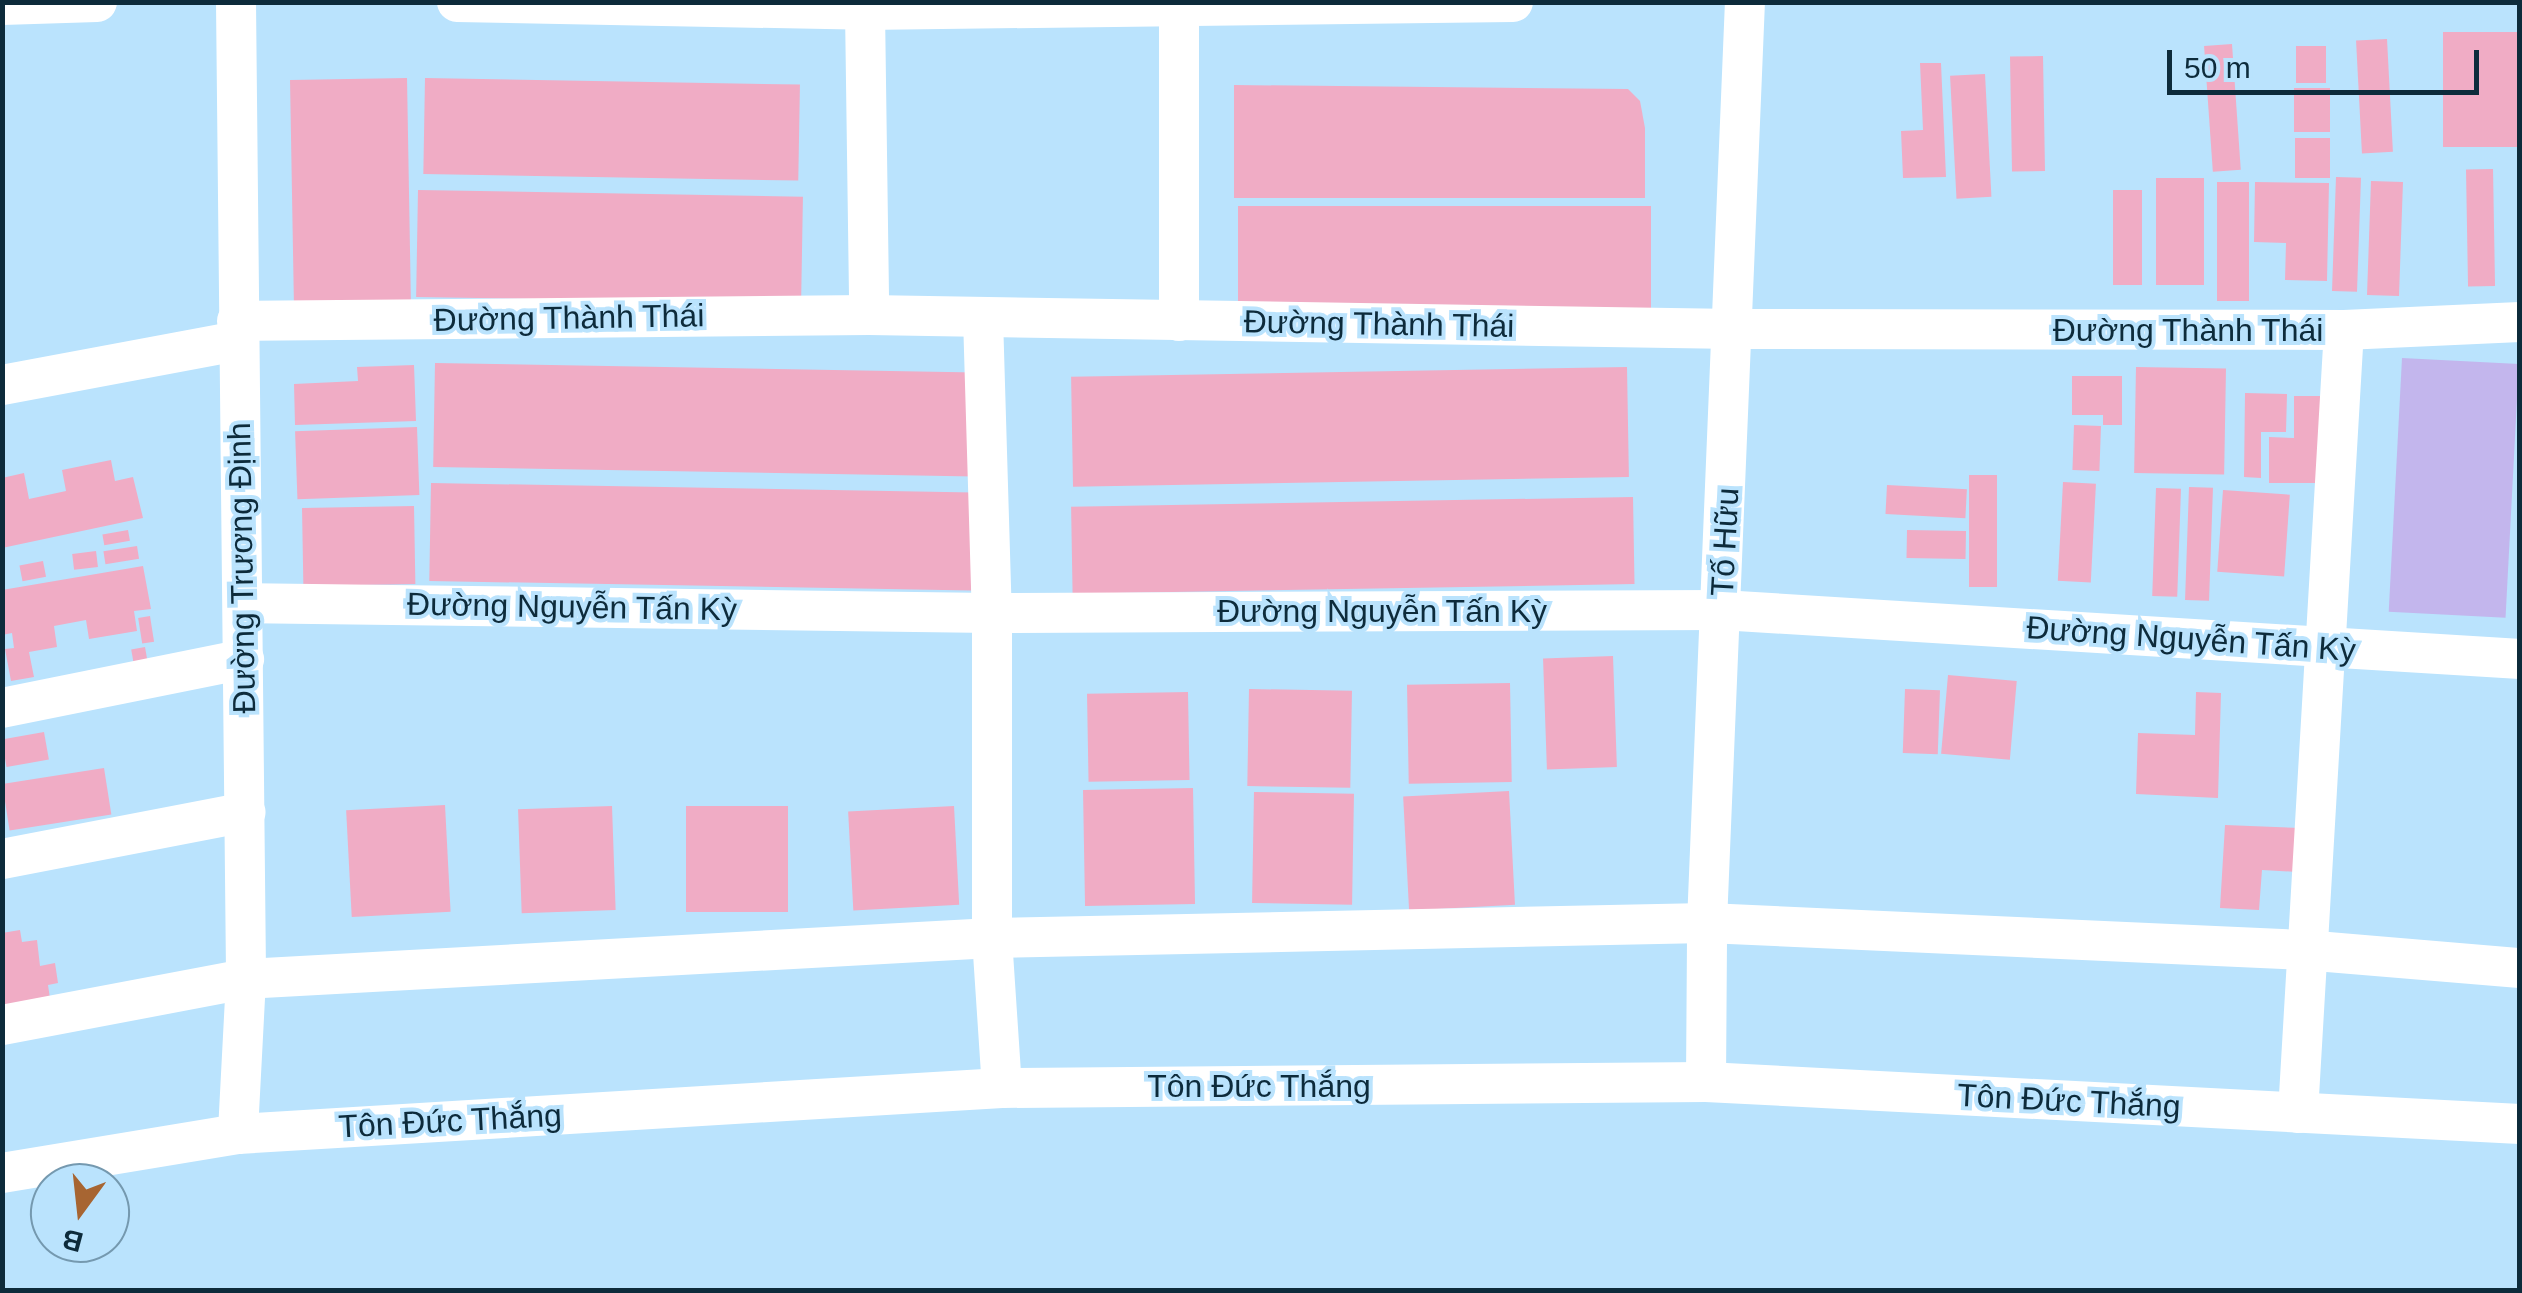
<!DOCTYPE html>
<html>
<head>
<meta charset="utf-8">
<style>
	body { margin:0 }
	#map { position:relative; width:2522px; height:1293px; overflow:hidden; background:#bae3fd; font-family:Helvetica,sans-serif }
	div>[style] { position:absolute }
	.green>* { inset:0; background:#c3b6ed; transform-origin:0 0 }
	.building>* { inset:0; background:#f0acc5; transform-origin:0 0 }
	.minor>* { height:40px; margin:-20px; padding:0 20px; transform-origin:20px; border-radius:20px; background:#fff }
	span { translate:-50% -50%; white-space:nowrap; text-align:center; line-height:1.15; -webkit-text-stroke:8px #bae3fd; paint-order:stroke }
	.street-label { font-size:32px; color:#0d2b3b }
	.frame { position:absolute; inset:0; border:5px solid #0d2b3b; pointer-events:none }
	.north { position:absolute; left:30px; top:1163px; width:100px; height:100px; box-sizing:border-box; background:#bae3fd; border:2px solid #7599af; border-radius:50%; rotate:195deg; font-size:28px; font-weight:700; line-height:40px; text-align:center; color:#0d2b3b }
	.north::after { content:''; display:block; margin:auto; width:35px; height:45px; background:#a76532; clip-path:polygon(50% 0,100% 100%,50% 72%,0 100%) }
	.scale { position:absolute; left:2167px; top:50px; width:312px; height:45px; box-sizing:border-box; border:5px solid #0d2b3b; border-top:0; padding-left:12px; font-size:30px; line-height:35px; white-space:nowrap; color:#0d2b3b; -webkit-text-stroke:8px #bae3fd; paint-order:stroke }
</style>
</head>
<body>
<div id="map">
	<div class="green">
		<div style="left:2402px;top:358px;width:117px;height:254px;rotate:3deg"></div>
	</div>
	<div class="building">
		<div style="left:2520px;top:32px;width:115px;height:77px;rotate:90deg"></div>
		<div style="left:2387px;top:39px;width:113px;height:31px;rotate:87deg"></div>
		<div style="left:2232px;top:44px;width:126px;height:28px;rotate:86deg"></div>
		<div style="left:2296px;top:46px;width:30px;height:37px"></div>
		<div style="left:2043px;top:56px;width:115px;height:33px;rotate:89deg"></div>
		<div style="clip-path:polygon(1920px 63px,1941px 63px,1946px 177px,1903px 178px,1901px 131px,1923px 130px)"></div>
		<div style="left:1985px;top:74px;width:123px;height:35px;rotate:87deg"></div>
		<div style="left:407px;top:78px;width:226px;height:117px;rotate:89deg"></div>
		<div style="left:425px;top:78px;width:375px;height:96px;rotate:1deg"></div>
		<div style="clip-path:polygon(1234px 85px,1628px 89px,1640px 101px,1645px 128px,1645px 198px,1234px 198px)"></div>
		<div style="left:2294px;top:88px;width:36px;height:44px"></div>
		<div style="left:2295px;top:138px;width:35px;height:40px"></div>
		<div style="left:2493px;top:169px;width:117px;height:27px;rotate:89deg"></div>
		<div style="left:2336px;top:177px;width:25px;height:114px;rotate:2deg"></div>
		<div style="left:2156px;top:178px;width:48px;height:107px"></div>
		<div style="left:2371px;top:181px;width:32px;height:114px;rotate:2deg"></div>
		<div style="left:2217px;top:182px;width:32px;height:119px"></div>
		<div style="clip-path:polygon(2255px 182px,2329px 183px,2327px 281px,2285px 280px,2286px 243px,2254px 242px)"></div>
		<div style="left:418px;top:190px;width:385px;height:107px;rotate:1deg"></div>
		<div style="left:2113px;top:190px;width:29px;height:95px"></div>
		<div style="left:1238px;top:206px;width:413px;height:102px"></div>
		<div style="left:435px;top:363px;width:541px;height:104px;rotate:1deg"></div>
		<div style="clip-path:polygon(414px 365px,416px 421px,295px 425px,294px 384px,358px 381px,357px 367px)"></div>
		<div style="left:1627px;top:367px;width:110px;height:556px;rotate:89deg"></div>
		<div style="left:2136px;top:367px;width:90px;height:106px;rotate:1deg"></div>
		<div style="clip-path:polygon(2072px 376px,2122px 376px,2122px 425px,2103px 425px,2103px 415px,2072px 415px)"></div>
		<div style="clip-path:polygon(2245px 393px,2287px 394px,2286px 432px,2261px 432px,2261px 478px,2244px 477px)"></div>
		<div style="clip-path:polygon(2294px 396px,2332px 396px,2332px 483px,2269px 483px,2269px 437px,2294px 438px)"></div>
		<div style="left:2074px;top:425px;width:27px;height:45px;rotate:2deg"></div>
		<div style="left:417px;top:427px;width:68px;height:122px;rotate:88deg"></div>
		<div style="clip-path:polygon(111px 460px,115px 481px,133px 477px,143px 518px,2px 548px,2px 478px,24px 473px,29px 499px,66px 491px,62px 470px)"></div>
		<div style="left:1969px;top:475px;width:28px;height:112px"></div>
		<div style="left:2063px;top:482px;width:33px;height:99px;rotate:3deg"></div>
		<div style="left:431px;top:483px;width:542px;height:98px;rotate:1deg"></div>
		<div style="left:1887px;top:485px;width:80px;height:29px;rotate:3deg"></div>
		<div style="left:2189px;top:487px;width:24px;height:113px;rotate:2deg"></div>
		<div style="left:2156px;top:488px;width:25px;height:108px;rotate:2deg"></div>
		<div style="left:2223px;top:490px;width:67px;height:82px;rotate:4deg"></div>
		<div style="left:1633px;top:497px;width:87px;height:562px;rotate:89deg"></div>
		<div style="left:414px;top:506px;width:78px;height:112px;rotate:89deg"></div>
		<div style="left:128px;top:530px;width:11px;height:26px;rotate:80deg"></div>
		<div style="left:1907px;top:530px;width:59px;height:28px;rotate:1deg"></div>
		<div style="left:137px;top:546px;width:13px;height:34px;rotate:81deg"></div>
		<div style="left:96px;top:551px;width:16px;height:24px;rotate:83deg"></div>
		<div style="left:43px;top:561px;width:16px;height:24px;rotate:79deg"></div>
		<div style="clip-path:polygon(143px 566px,151px 609px,134px 611px,137px 631px,89px 639px,86px 620px,54px 626px,57px 647px,29px 652px,34px 677px,11px 681px,5px 649px,14px 648px,12px 633px,2px 635px,2px 590px)"></div>
		<div style="left:150px;top:616px;width:26px;height:12px;rotate:81deg"></div>
		<div style="left:145px;top:647px;width:17px;height:14px;rotate:80deg"></div>
		<div style="left:1613px;top:656px;width:111px;height:70px;rotate:88deg"></div>
		<div style="left:1948px;top:675px;width:69px;height:79px;rotate:5deg"></div>
		<div style="left:1510px;top:683px;width:99px;height:103px;rotate:89deg"></div>
		<div style="left:1249px;top:689px;width:103px;height:97px;rotate:1deg"></div>
		<div style="left:1905px;top:689px;width:35px;height:64px;rotate:2deg"></div>
		<div style="left:1188px;top:692px;width:88px;height:101px;rotate:89deg"></div>
		<div style="clip-path:polygon(2196px 692px,2221px 693px,2218px 798px,2136px 794px,2138px 733px,2195px 735px)"></div>
		<div style="left:44px;top:732px;width:28px;height:43px;rotate:80deg"></div>
		<div style="left:104px;top:768px;width:47px;height:103px;rotate:81deg"></div>
		<div style="left:1193px;top:788px;width:116px;height:110px;rotate:89deg"></div>
		<div style="left:1509px;top:791px;width:114px;height:106px;rotate:87deg"></div>
		<div style="left:1254px;top:792px;width:100px;height:111px;rotate:1deg"></div>
		<div style="left:445px;top:805px;width:107px;height:99px;rotate:87deg"></div>
		<div style="left:612px;top:806px;width:104px;height:94px;rotate:88deg"></div>
		<div style="left:686px;top:806px;width:102px;height:106px"></div>
		<div style="left:954px;top:806px;width:99px;height:106px;rotate:87deg"></div>
		<div style="clip-path:polygon(2225px 825px,2300px 828px,2297px 872px,2262px 870px,2259px 910px,2220px 908px)"></div>
		<div style="clip-path:polygon(20px 930px,22px 942px,37px 940px,40px 966px,55px 963px,58px 983px,48px 985px,51px 1005px,2px 1012px,2px 933px)"></div>
	</div>
	<div class="minor">
		<div style="left:236px;top:2px;width:977px;rotate:89.41deg"></div>
		<div style="left:246px;top:979px;width:155px;rotate:93deg"></div>
		<div style="left:457px;top:2px;width:408px;rotate:1.1deg"></div>
		<div style="left:865px;top:10px;width:648px;rotate:-0.71deg"></div>
		<div style="left:2px;top:5px;width:95px;rotate:-1.8deg"></div>
		<div style="left:865px;top:10px;width:305px;rotate:89.2deg"></div>
		<div style="left:1179px;top:10px;width:311px;rotate:90deg"></div>
		<div style="left:983px;top:317px;width:296px;rotate:88.3deg"></div>
		<div style="left:992px;top:613px;width:325px;rotate:90deg"></div>
		<div style="left:992px;top:938px;width:150px;rotate:86.2deg"></div>
		<div style="left:237px;top:321px;width:632px;rotate:-0.54deg"></div>
		<div style="left:869px;top:315px;width:867px;rotate:0.93deg"></div>
		<div style="left:1736px;top:329px;width:608px;rotate:0.09deg"></div>
		<div style="left:2344px;top:330px;width:176px;rotate:-2.6deg"></div>
		<div style="left:2px;top:385px;width:240px;rotate:-10.6deg"></div>
		<div style="left:243px;top:603px;width:749px;rotate:0.76deg"></div>
		<div style="left:992px;top:613px;width:729px;rotate:-0.24deg"></div>
		<div style="left:1721px;top:610px;width:801px;rotate:3.51deg"></div>
		<div style="left:2px;top:708px;width:247px;rotate:-11.4deg"></div>
		<div style="left:2px;top:859px;width:248px;rotate:-10.9deg"></div>
		<div style="left:2px;top:1025px;width:248px;rotate:-10.7deg"></div>
		<div style="left:246px;top:979px;width:747px;rotate:-3.15deg"></div>
		<div style="left:992px;top:938px;width:715px;rotate:-1.2deg"></div>
		<div style="left:1707px;top:923px;width:598px;rotate:2.59deg"></div>
		<div style="left:2304px;top:950px;width:217px;rotate:4.8deg"></div>
		<div style="left:1706px;top:1082px;width:159px;rotate:-89.6deg"></div>
		<div style="left:1707px;top:923px;width:922px;rotate:-87.64deg"></div>
		<div style="left:2298px;top:1113px;width:784px;rotate:-86.64deg"></div>
		<div style="left:2px;top:1173px;width:239px;rotate:-9.4deg"></div>
		<div style="left:238px;top:1134px;width:765px;rotate:-3.45deg"></div>
		<div style="left:1002px;top:1088px;width:704px;rotate:-0.49deg"></div>
		<div style="left:1706px;top:1082px;width:815px;rotate:2.95deg"></div>
	</div>
	<div class="street-label">
		<span style="left:569px;top:318px;rotate:-1deg">Đường Thành Thái</span>
		<span style="left:1379px;top:324px;rotate:1deg">Đường Thành Thái</span>
		<span style="left:2188px;top:330px">Đường Thành Thái</span>
		<span style="left:1725px;top:542px;rotate:-87deg">Tố Hữu</span>
		<span style="left:242px;top:568px;rotate:-91deg">Đường Trương Định</span>
		<span style="left:572px;top:607px;rotate:1deg">Đường Nguyễn Tấn Kỳ</span>
		<span style="left:1382px;top:611px">Đường Nguyễn Tấn Kỳ</span>
		<span style="left:2191px;top:639px;rotate:4deg">Đường Nguyễn Tấn Kỳ</span>
		<span style="left:1259px;top:1086px">Tôn Đức Thắng</span>
		<span style="left:2069px;top:1101px;rotate:3deg">Tôn Đức Thắng</span>
		<span style="left:450px;top:1121px;rotate:-3deg">Tôn Đức Thắng</span>
	</div>
	<div class="frame"></div>
	<div class="north">B</div>
	<div class="scale">50 m</div>
</div>
</body>
</html>
